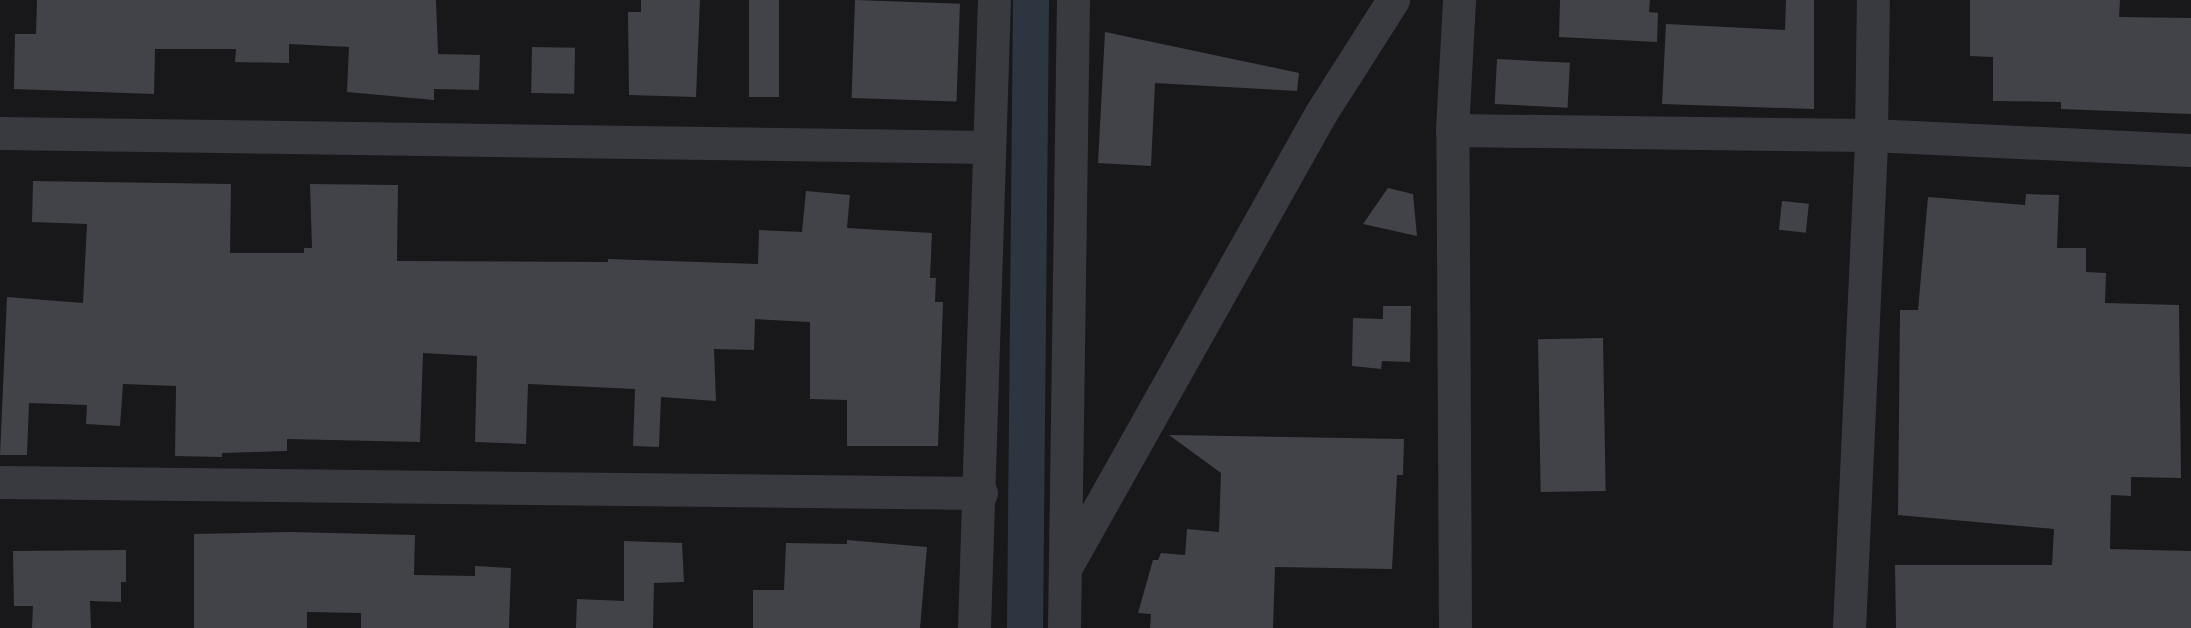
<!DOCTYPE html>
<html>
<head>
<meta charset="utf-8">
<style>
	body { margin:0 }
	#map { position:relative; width:2191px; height:628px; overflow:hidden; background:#18181b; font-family:"Roboto Condensed",sans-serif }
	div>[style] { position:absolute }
	.canal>* { height:36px; margin:-18px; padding:0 18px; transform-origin:18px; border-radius:18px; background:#2d3640 }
	.building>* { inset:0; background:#424348; transform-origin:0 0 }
	.minor>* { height:33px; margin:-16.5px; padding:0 16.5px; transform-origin:16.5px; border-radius:16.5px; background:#393a40 }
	span { translate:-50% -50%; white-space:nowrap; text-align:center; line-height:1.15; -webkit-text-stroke:6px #131316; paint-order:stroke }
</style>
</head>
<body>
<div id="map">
	<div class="canal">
		<div style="left:1025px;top:628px;width:628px;rotate:-89.45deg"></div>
	</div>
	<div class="building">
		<div style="clip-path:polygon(37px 0,436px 0,438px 54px,480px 55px,479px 90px,434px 89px,434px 100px,347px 92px,349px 47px,289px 44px,289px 63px,235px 62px,236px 49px,155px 49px,154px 94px,14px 89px,15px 34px,36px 34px)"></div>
		<div style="clip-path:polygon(641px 0,700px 0,696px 97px,629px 95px,628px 12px,641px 12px)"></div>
		<div style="left:749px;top:0;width:30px;height:97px"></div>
		<div style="left:855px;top:0;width:105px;height:98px;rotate:2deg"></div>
		<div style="clip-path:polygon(1560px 0,1650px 0,1649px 12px,1658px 13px,1657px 42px,1559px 37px)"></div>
		<div style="clip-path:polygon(1786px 0,1814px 0,1814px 109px,1662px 104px,1666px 24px,1785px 30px)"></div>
		<div style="clip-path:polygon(1970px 0,2120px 0,2119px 17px,2191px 18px,2191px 114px,2061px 109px,2061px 102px,1993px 101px,1993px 57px,1970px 56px)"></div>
		<div style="clip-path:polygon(1105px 32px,1299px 73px,1297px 91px,1155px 83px,1151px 166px,1098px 163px)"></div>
		<div style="left:532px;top:47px;width:43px;height:46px;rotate:1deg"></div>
		<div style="left:1497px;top:59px;width:73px;height:45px;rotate:3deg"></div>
		<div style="clip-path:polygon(33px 181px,231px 184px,230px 253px,304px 253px,304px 248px,312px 248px,310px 184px,398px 185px,397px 261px,608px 262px,608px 259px,758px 264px,759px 230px,802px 232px,806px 191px,850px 195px,847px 228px,932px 233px,930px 278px,936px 278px,935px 302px,943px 302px,938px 446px,847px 446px,847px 400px,810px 399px,810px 322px,755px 319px,754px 350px,714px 349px,716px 401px,661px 397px,659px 447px,633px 446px,635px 389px,528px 384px,526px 444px,475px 442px,477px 356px,423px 353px,420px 442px,287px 439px,287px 451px,222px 453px,222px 457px,175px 456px,176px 386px,123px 384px,120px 426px,86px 424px,87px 405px,29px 403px,27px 455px,0 455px,7px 297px,83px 303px,87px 224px,32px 222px)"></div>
		<div style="clip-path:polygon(1388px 188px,1413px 194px,1417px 236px,1363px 224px)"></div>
		<div style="clip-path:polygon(2026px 194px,2059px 195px,2057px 248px,2086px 248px,2086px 272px,2106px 273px,2105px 303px,2179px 305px,2181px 478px,2131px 477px,2131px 496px,2111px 495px,2110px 549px,2191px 551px,2191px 628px,1896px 628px,1895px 565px,2052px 565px,2054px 529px,1898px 515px,1900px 310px,1918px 310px,1928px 197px,2025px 205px)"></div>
		<div style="left:1782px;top:201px;width:27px;height:29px;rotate:6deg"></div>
		<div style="clip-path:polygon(1383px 306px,1411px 306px,1410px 362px,1382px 361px,1381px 369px,1352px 366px,1353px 318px,1383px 319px)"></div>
		<div style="left:1603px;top:338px;width:153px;height:65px;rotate:89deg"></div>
		<div style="clip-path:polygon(1169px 435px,1404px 439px,1403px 475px,1397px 475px,1392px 569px,1275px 567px,1273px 628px,1150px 628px,1151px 614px,1138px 613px,1153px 560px,1158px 560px,1161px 553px,1185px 555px,1187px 529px,1219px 532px,1221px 473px)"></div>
		<div style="clip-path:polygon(290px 532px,415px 535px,414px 575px,475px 576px,475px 566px,511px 568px,509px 628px,361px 628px,361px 613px,307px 612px,307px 628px,194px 628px,194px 534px)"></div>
		<div style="clip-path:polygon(847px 540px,927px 547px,920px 628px,753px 628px,753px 590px,784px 590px,786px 543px,847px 544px)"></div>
		<div style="clip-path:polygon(624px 541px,682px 543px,684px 582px,654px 583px,653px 628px,576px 628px,577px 599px,624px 601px)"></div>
		<div style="clip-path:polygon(126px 550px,126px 582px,121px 582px,121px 602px,90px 601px,91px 628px,32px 628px,33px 606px,14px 606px,13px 551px)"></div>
	</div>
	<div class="minor">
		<div style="left:1452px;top:130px;width:419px;rotate:0.7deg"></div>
		<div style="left:1871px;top:135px;width:320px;rotate:2.7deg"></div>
		<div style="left:0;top:133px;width:989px;rotate:0.81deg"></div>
		<div style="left:0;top:482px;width:981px;rotate:0.64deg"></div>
		<div style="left:1066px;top:567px;width:521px;rotate:-60.68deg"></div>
		<div style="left:1321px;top:113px;width:134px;rotate:-57.5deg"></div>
		<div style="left:974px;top:628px;width:628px;rotate:-88.18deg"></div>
		<div style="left:1064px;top:628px;width:628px;rotate:-89.18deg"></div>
		<div style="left:1455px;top:628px;width:498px;rotate:-90.3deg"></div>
		<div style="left:1452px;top:130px;width:130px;rotate:-86.9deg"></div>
		<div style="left:1849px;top:628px;width:493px;rotate:-87.4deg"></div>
		<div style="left:1871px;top:135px;width:135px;rotate:-89.2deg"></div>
	</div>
</div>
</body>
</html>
